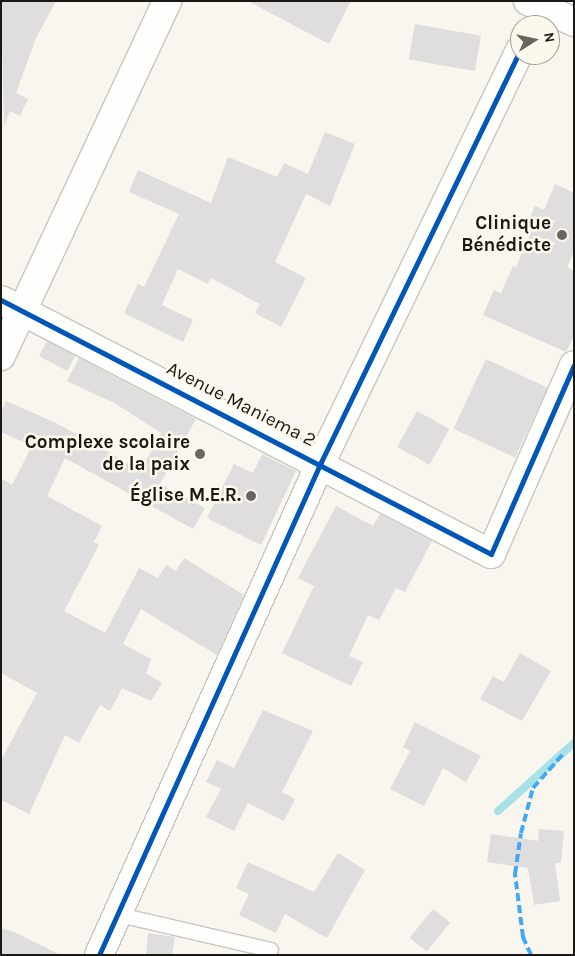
<!DOCTYPE html>
<html>
<head>
<meta charset="utf-8">
<style>
	body { margin:0 }
	#map { position:relative; width:575px; height:956px; overflow:hidden; background:#f8f6ef; font-family:Karla,sans-serif }
	div>[style] { position:absolute }
	.stream>* { height:8px; margin:-4px; padding:0 4px; transform-origin:4px; border-radius:4px; background:#a8e2e7 }
	.building>* { inset:0; background:#dfdddd; transform-origin:0 0 }
	.roads { filter:drop-shadow(1px 0 #c8c6c1) drop-shadow(-1px 0 #c8c6c1) drop-shadow(0 1px #c8c6c1) drop-shadow(0 -1px #c8c6c1) }
	.lane>* { height:14px; margin:-7px; padding:0 7px; transform-origin:7px; border-radius:7px; background:#fefefd }
	.street>* { height:28px; margin:-14px; padding:0 14px; transform-origin:14px; border-radius:14px; background:#fefefd }
	.quiet>* { height:4px; margin-top:-2px; transform-origin:0; background:repeating-linear-gradient(90deg,#3fa9f5 0 8px,transparent 0 12px) }
	.cycleway>* { height:5px; margin:-2.5px; padding:0 2.5px; transform-origin:2.5px; border-radius:2.5px; background:#0057b8 }
	.dots>* { width:14px; height:14px; translate:-50% -50%; box-sizing:border-box; border:2px solid #fcf8eb; border-radius:50% }
	span { translate:-50% -50%; white-space:nowrap; text-align:center; line-height:1.15; -webkit-text-stroke:5px #fcf8eb; paint-order:stroke }
	.poi-label { font-size:19px; color:#1a1915; font-weight:700 }
	.right { translate:-100% -50%; text-align:right }
	.street-label { font-size:19px; color:#1a1915 }
	.frame { position:absolute; inset:0; border:2px solid #1a1915; pointer-events:none }
	.north { position:absolute; left:510px; top:15px; width:50px; height:50px; box-sizing:border-box; background:#fcf8eb; border:1px solid #a29f95; border-radius:50%; rotate:80deg; font-size:14px; font-weight:700; line-height:20px; text-align:center; color:#1a1915 }
	.north::after { content:''; display:block; margin:auto; width:18px; height:22px; background:#686661; clip-path:polygon(50% 0,100% 100%,50% 72%,0 100%) }
</style>
</head>
<body>
<div id="map">
	<div class="stream">
		<div style="left:498px;top:811px;width:102px;rotate:-41.8deg"></div>
	</div>
	<div class="building">
		<div style="clip-path:polygon(1px 1px,56px 1px,36px 38px,16px 93px,28px 99px,20px 116px,10px 111px,4px 127px)"></div>
		<div style="clip-path:polygon(248px 1px,351px 1px,329px 44px)"></div>
		<div style="left:415px;top:24px;width:67px;height:36px;rotate:10deg"></div>
		<div style="clip-path:polygon(325px 132px,355px 144px,330px 206px,306px 194px,275px 262px,306px 278px,281px 327px,255px 313px,260px 304px,211px 278px,208px 284px,178px 269px,162px 305px,193px 320px,183px 342px,124px 313px,138px 284px,144px 287px,179px 214px,129px 192px,138px 170px,211px 203px,228px 157px,277px 177px,284px 163px,308px 174px)"></div>
		<div style="clip-path:polygon(555px 184px,574px 193px,574px 251px,567px 267px,574px 271px,574px 336px,566px 352px,483px 315px,494px 290px,501px 293px,513px 266px,516px 267px,532px 230px,526px 227px,535px 206px,544px 210px)"></div>
		<div style="left:47px;top:341px;width:32px;height:17px;rotate:28deg"></div>
		<div style="clip-path:polygon(79px 358px,196px 419px,160px 484px,205px 508px,193px 529px,65px 458px,47px 496px,102px 526px,94px 542px,99px 545px,64px 611px,105px 633px,139px 568px,158px 578px,166px 565px,176px 571px,184px 558px,244px 595px,217px 655px,141px 609px,123px 644px,151px 659px,146px 673px,162px 683px,151px 701px,122px 688px,110px 711px,100px 705px,79px 743px,65px 735px,29px 814px,1px 800px,1px 760px,37px 693px,1px 673px,1px 478px,12px 485px,32px 446px,1px 432px,1px 413px,6px 401px,56px 423px,141px 470px,161px 433px,116px 404px,67px 381px)"></div>
		<div style="left:486px;top:359px;width:68px;height:77px;rotate:25deg"></div>
		<div style="left:417px;top:411px;width:37px;height:41px;rotate:29deg"></div>
		<div style="clip-path:polygon(262px 454px,296px 471px,261px 545px,207px 518px,234px 464px,253px 473px)"></div>
		<div style="clip-path:polygon(336px 506px,373px 526px,380px 514px,432px 541px,405px 592px,396px 588px,379px 620px,368px 615px,349px 656px,363px 662px,351px 686px,282px 653px,314px 586px,298px 578px)"></div>
		<div style="clip-path:polygon(520px 653px,551px 671px,522px 721px,480px 699px,493px 676px,504px 682px)"></div>
		<div style="clip-path:polygon(263px 710px,313px 731px,282px 792px,295px 799px,284px 821px,248px 803px,234px 831px,206px 817px,221px 789px,206px 782px,217px 760px,234px 768px)"></div>
		<div style="clip-path:polygon(415px 722px,481px 756px,466px 782px,443px 768px,424px 806px,390px 789px,410px 751px,403px 747px)"></div>
		<div style="clip-path:polygon(539px 829px,564px 831px,561px 863px,555px 863px,560px 901px,534px 905px,528px 868px,487px 862px,491px 834px,538px 841px)"></div>
		<div style="clip-path:polygon(338px 853px,365px 870px,327px 938px,285px 914px,276px 933px,239px 915px,249px 894px,236px 888px,248px 862px,314px 892px)"></div>
		<div style="left:433px;top:909px;width:22px;height:37px;rotate:39deg"></div>
		<div style="clip-path:polygon(1px 928px,14px 932px,61px 955px,1px 955px)"></div>
		<div style="clip-path:polygon(148px 933px,175px 937px,172px 955px,146px 955px)"></div>
	</div>
	<div class="roads">
		<div class="lane">
			<div style="left:115px;top:914px;width:160px;rotate:13deg"></div>
		</div>
		<div class="street">
			<div style="left:528px;top:1px;width:51px;rotate:24.5deg"></div>
			<div style="left:1px;top:300px;width:552px;rotate:27.4deg"></div>
			<div style="left:491px;top:554px;width:206px;rotate:-66.3deg"></div>
			<div style="left:1px;top:356px;width:392px;rotate:-64.9deg"></div>
			<div style="left:99px;top:955px;width:541px;rotate:-65.76deg"></div>
			<div style="left:321px;top:462px;width:457px;rotate:-64.2deg"></div>
		</div>
	</div>
	<div class="quiet">
		<div style="left:531px;top:955px;width:20px;rotate:-114deg"></div>
		<div style="left:523px;top:937px;width:64px;rotate:-97.2deg"></div>
		<div style="left:515px;top:874px;width:41px;rotate:-81.7deg"></div>
		<div style="left:521px;top:833px;width:47px;rotate:-75.1deg"></div>
		<div style="left:533px;top:788px;width:47px;rotate:-48.5deg"></div>
	</div>
	<div class="cycleway">
		<div style="left:1px;top:300px;width:552px;rotate:27.4deg"></div>
		<div style="left:491px;top:554px;width:206px;rotate:-66.3deg"></div>
		<div style="left:99px;top:955px;width:541px;rotate:-65.76deg"></div>
		<div style="left:321px;top:462px;width:457px;rotate:-64.2deg"></div>
	</div>
	<div class="dots">
		<div style="left:562px;top:235px;background:#686661"></div>
		<div style="left:200px;top:454px;background:#686661"></div>
		<div style="left:251px;top:496px;background:#686661"></div>
	</div>
	<div class="poi-label">
		<span class="right" style="left:551px;top:235px">Clinique<br>Bénédicte</span>
		<span class="right" style="left:190px;top:454px">Complexe scolaire<br>de la paix</span>
		<span class="right" style="left:241px;top:496px">Église M.E.R.</span>
	</div>
	<div class="street-label">
		<span style="left:241px;top:405px;rotate:27deg">Avenue Maniema 2</span>
	</div>
	<div class="frame"></div>
	<div class="north">N</div>
</div>
</body>
</html>
